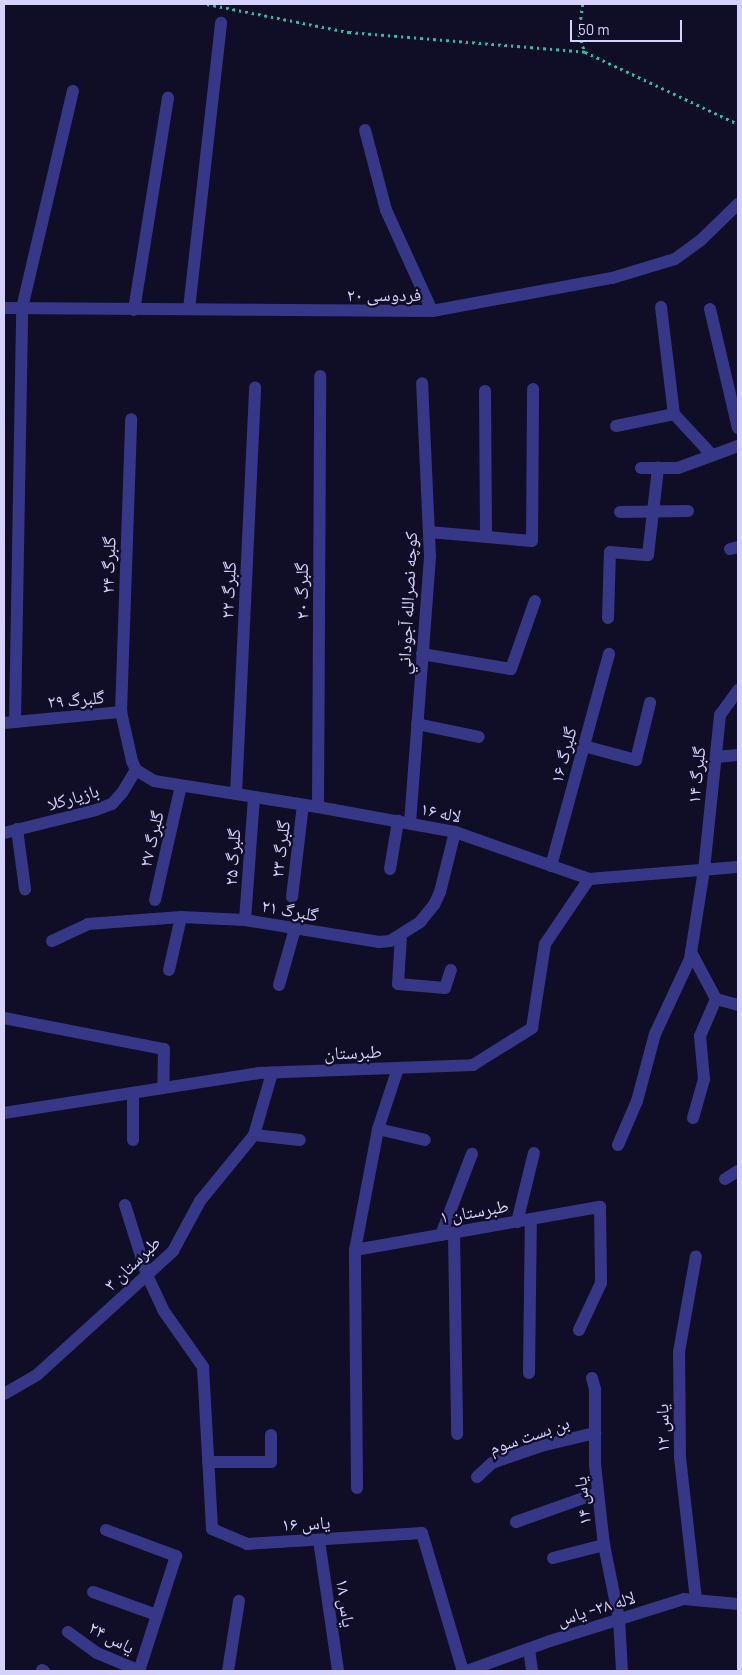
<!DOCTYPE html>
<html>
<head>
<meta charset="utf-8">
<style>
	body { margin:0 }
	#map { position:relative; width:742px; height:1675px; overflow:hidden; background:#100d26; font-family:Barlow,"Noto Naskh Arabic",sans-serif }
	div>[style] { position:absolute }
	.path>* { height:2.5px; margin-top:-1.25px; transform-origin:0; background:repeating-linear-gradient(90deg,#28bdab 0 2.5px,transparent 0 6.5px) }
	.street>* { height:12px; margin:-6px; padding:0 6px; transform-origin:6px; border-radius:6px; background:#363887 }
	span { translate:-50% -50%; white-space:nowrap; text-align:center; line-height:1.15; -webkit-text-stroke:4.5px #100d26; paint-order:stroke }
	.street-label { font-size:18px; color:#d5d2ff }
	.frame { position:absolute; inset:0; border:5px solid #d5d2ff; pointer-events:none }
	.scale { position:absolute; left:570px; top:20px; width:112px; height:22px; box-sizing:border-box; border:2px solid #d5d2ff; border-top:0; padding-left:6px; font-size:15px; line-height:18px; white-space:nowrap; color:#d5d2ff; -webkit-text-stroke:4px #100d26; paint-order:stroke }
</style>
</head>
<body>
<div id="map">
	<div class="path">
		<div style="left:207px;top:4px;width:145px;rotate:11.2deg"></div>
		<div style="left:349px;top:32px;width:237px;rotate:4.8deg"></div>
		<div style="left:585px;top:52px;width:169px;rotate:25.2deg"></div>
		<div style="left:583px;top:4px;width:30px;rotate:98deg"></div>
		<div style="left:579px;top:34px;width:19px;rotate:72deg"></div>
	</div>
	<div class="street">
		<div style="left:365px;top:130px;width:83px;rotate:75.3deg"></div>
		<div style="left:386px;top:210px;width:111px;rotate:65.5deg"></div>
		<div style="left:661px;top:307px;width:108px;rotate:83.1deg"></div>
		<div style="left:674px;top:414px;width:56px;rotate:47.2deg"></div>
		<div style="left:4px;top:308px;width:428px;rotate:0.4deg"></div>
		<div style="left:432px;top:311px;width:183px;rotate:-10.4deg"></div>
		<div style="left:612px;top:278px;width:66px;rotate:-16.8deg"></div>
		<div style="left:675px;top:259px;width:32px;rotate:-36deg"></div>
		<div style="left:701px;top:240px;width:52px;rotate:-44.2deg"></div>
		<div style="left:189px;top:309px;width:288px;rotate:-83.6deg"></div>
		<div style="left:710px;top:309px;width:122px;rotate:76.8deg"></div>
		<div style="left:134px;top:310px;width:215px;rotate:-80.9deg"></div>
		<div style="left:485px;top:391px;width:146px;rotate:89.6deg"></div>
		<div style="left:616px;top:426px;width:59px;rotate:-11.7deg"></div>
		<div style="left:641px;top:468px;width:37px"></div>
		<div style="left:678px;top:468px;width:64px;rotate:-20.1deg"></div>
		<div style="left:620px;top:512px;width:68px;rotate:-0.8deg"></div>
		<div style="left:429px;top:532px;width:103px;rotate:5deg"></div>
		<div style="left:532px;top:541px;width:152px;rotate:-89.6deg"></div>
		<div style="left:730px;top:549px;width:8px;rotate:-14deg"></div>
		<div style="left:608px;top:618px;width:66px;rotate:-88.3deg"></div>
		<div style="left:610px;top:552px;width:38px;rotate:5deg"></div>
		<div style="left:648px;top:555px;width:88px;rotate:-83.4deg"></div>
		<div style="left:422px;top:654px;width:90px;rotate:9.6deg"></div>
		<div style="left:511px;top:669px;width:72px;rotate:-70.6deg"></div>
		<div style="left:121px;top:712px;width:293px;rotate:-88deg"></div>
		<div style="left:15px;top:722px;width:414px;rotate:-89deg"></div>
		<div style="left:22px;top:308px;width:223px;rotate:-76.8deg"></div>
		<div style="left:4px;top:723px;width:118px;rotate:-5.4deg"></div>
		<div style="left:121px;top:712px;width:50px;rotate:77.3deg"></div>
		<div style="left:132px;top:761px;width:10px;rotate:66deg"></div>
		<div style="left:136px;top:770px;width:21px;rotate:31deg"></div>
		<div style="left:154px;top:781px;width:166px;rotate:9deg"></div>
		<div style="left:318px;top:807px;width:139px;rotate:10.3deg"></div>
		<div style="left:455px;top:832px;width:142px;rotate:19.3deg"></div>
		<div style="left:589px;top:879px;width:149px;rotate:-4.6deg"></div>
		<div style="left:417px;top:724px;width:63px;rotate:11.8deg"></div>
		<div style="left:584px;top:746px;width:54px;rotate:15.1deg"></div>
		<div style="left:636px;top:760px;width:59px;rotate:-76.2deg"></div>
		<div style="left:716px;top:757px;width:22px;rotate:-5deg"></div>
		<div style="left:236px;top:794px;width:407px;rotate:-87.3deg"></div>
		<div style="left:318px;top:807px;width:431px;rotate:-89.7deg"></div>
		<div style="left:410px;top:823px;width:267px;rotate:-85.7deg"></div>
		<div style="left:430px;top:557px;width:174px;rotate:-92.6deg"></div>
		<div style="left:17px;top:829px;width:61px;rotate:82.4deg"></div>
		<div style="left:4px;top:833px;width:95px;rotate:-14deg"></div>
		<div style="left:96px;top:810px;width:17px;rotate:-21deg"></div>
		<div style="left:112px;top:804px;width:15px;rotate:-48deg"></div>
		<div style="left:122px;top:793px;width:27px;rotate:-59deg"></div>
		<div style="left:551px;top:866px;width:220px;rotate:-74.7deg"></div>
		<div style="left:390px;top:869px;width:49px;rotate:-80.5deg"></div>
		<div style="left:292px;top:897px;width:93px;rotate:-83.2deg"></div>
		<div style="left:155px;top:900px;width:117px;rotate:-77.2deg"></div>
		<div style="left:245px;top:920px;width:123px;rotate:-85.8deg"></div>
		<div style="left:401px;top:936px;width:48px;rotate:93.6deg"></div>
		<div style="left:398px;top:984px;width:47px;rotate:4.9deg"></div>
		<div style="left:445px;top:988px;width:19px;rotate:-72deg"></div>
		<div style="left:52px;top:941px;width:40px;rotate:-25deg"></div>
		<div style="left:88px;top:924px;width:93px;rotate:-4.3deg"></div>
		<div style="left:181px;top:917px;width:64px;rotate:2.7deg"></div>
		<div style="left:245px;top:920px;width:136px;rotate:9.3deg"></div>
		<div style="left:379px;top:942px;width:11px;rotate:-5deg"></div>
		<div style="left:390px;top:941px;width:36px;rotate:-32deg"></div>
		<div style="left:420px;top:922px;width:22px;rotate:-51deg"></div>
		<div style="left:434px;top:905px;width:14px;rotate:-65deg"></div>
		<div style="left:440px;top:892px;width:62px;rotate:-76deg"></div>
		<div style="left:691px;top:952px;width:53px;rotate:62deg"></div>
		<div style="left:716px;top:999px;width:23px;rotate:15deg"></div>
		<div style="left:169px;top:970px;width:54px;rotate:-77.2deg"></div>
		<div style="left:279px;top:985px;width:58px;rotate:-74.1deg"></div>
		<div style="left:4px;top:1018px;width:163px;rotate:11deg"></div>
		<div style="left:164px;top:1049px;width:39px;rotate:91deg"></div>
		<div style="left:133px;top:1093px;width:47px;rotate:90deg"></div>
		<div style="left:4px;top:1113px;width:257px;rotate:-8.9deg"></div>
		<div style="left:258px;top:1073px;width:215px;rotate:-2.1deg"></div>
		<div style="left:473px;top:1065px;width:70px;rotate:-32.1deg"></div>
		<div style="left:532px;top:1028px;width:85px;rotate:-81.2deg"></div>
		<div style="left:545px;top:944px;width:78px;rotate:-55.9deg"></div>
		<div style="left:693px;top:1118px;width:41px;rotate:-74.2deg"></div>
		<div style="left:704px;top:1079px;width:43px;rotate:-95.3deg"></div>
		<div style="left:700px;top:1036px;width:40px;rotate:-66.6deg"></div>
		<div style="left:378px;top:1129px;width:48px;rotate:13.2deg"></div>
		<div style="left:254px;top:1135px;width:46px;rotate:6.2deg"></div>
		<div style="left:618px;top:1145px;width:48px;rotate:-66.6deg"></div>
		<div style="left:637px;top:1101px;width:69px;rotate:-75deg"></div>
		<div style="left:655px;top:1034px;width:83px;rotate:-65deg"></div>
		<div style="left:690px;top:959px;width:90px;rotate:-81.1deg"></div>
		<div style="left:704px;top:870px;width:156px;rotate:-84.1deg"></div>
		<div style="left:720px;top:715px;width:31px;rotate:-54deg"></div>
		<div style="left:725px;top:1179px;width:15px;rotate:-32deg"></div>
		<div style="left:125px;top:1205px;width:73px;rotate:72.6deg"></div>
		<div style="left:147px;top:1275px;width:38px;rotate:65deg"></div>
		<div style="left:163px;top:1310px;width:70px;rotate:54.9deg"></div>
		<div style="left:203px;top:1367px;width:162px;rotate:86.8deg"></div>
		<div style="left:212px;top:1529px;width:38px;rotate:23deg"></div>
		<div style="left:247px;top:1544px;width:175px;rotate:-3.6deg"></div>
		<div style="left:422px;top:1533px;width:144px;rotate:73.5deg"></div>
		<div style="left:517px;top:1222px;width:71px;rotate:-76.2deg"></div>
		<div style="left:454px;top:1233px;width:201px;rotate:89.1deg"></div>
		<div style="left:441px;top:1235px;width:87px;rotate:-69.1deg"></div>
		<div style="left:355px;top:1250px;width:123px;rotate:-79.2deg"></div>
		<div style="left:378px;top:1129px;width:64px;rotate:-71.8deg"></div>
		<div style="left:529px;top:1373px;width:154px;rotate:-89.3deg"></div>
		<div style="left:592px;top:1378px;width:11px;rotate:75deg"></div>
		<div style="left:595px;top:1389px;width:75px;rotate:90deg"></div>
		<div style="left:595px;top:1464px;width:81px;rotate:83.7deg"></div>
		<div style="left:604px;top:1545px;width:76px;rotate:78.5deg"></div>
		<div style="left:619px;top:1619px;width:52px;rotate:86.7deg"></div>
		<div style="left:4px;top:1394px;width:39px;rotate:-30deg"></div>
		<div style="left:38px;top:1374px;width:183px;rotate:-42.3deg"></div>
		<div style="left:173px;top:1251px;width:57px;rotate:-61.6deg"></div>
		<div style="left:200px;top:1201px;width:85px;rotate:-50.7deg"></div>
		<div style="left:254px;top:1135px;width:65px;rotate:-73.8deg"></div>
		<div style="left:208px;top:1462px;width:63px"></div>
		<div style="left:271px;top:1462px;width:27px;rotate:-90deg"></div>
		<div style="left:477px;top:1477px;width:21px;rotate:-43deg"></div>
		<div style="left:492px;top:1463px;width:52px;rotate:-19.1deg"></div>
		<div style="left:541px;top:1446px;width:56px;rotate:-13.5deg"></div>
		<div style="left:357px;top:1488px;width:238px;rotate:-90.5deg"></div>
		<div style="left:355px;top:1250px;width:249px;rotate:-10deg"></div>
		<div style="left:600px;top:1207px;width:76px;rotate:89.2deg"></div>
		<div style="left:601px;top:1283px;width:52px;rotate:115.1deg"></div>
		<div style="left:516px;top:1522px;width:87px;rotate:-19.5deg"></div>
		<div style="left:106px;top:1530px;width:75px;rotate:20.4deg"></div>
		<div style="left:176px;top:1556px;width:121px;rotate:107.8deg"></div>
		<div style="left:319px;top:1540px;width:132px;rotate:81.7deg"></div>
		<div style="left:553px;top:1558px;width:53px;rotate:-14.3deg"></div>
		<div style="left:93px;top:1592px;width:68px;rotate:19.8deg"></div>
		<div style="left:696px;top:1600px;width:144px;rotate:-96.4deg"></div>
		<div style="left:680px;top:1457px;width:105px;rotate:-90.5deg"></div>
		<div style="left:679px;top:1352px;width:97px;rotate:-80deg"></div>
		<div style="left:68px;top:1632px;width:36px;rotate:36deg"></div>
		<div style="left:97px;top:1653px;width:47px;rotate:22.7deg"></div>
		<div style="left:529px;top:1649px;width:22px;rotate:82deg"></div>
		<div style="left:42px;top:1670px;width:2px;rotate:27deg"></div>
		<div style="left:228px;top:1671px;width:71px;rotate:-81.1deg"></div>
		<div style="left:467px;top:1671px;width:88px;rotate:-19.9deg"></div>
		<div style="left:550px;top:1641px;width:140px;rotate:-17.4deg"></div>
		<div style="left:684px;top:1599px;width:54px;rotate:5.3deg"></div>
	</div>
	<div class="street-label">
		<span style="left:384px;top:294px">فردوسی ۲۰</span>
		<span style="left:108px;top:565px;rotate:-88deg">گلبرگ ۲۴</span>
		<span style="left:228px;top:590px;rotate:-87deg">گلبرگ ۲۲</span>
		<span style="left:301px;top:591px;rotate:-90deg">گلبرگ ۲۰</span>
		<span style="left:407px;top:603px;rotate:-87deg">كوچه نصرالله آجوداني</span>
		<span style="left:76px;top:699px;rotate:-5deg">گلبرگ ۲۹</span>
		<span style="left:563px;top:755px;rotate:-75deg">گلبرگ ۱۶</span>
		<span style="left:696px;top:775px;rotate:-84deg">گلبرگ ۱۴</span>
		<span style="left:73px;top:797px;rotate:-16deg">بازیارکلا</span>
		<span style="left:441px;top:812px;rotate:12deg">لاله ۱۶</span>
		<span style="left:151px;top:839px;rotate:-77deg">گلبرگ ۲۷</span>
		<span style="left:280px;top:849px;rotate:-83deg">گلبرگ ۲۳</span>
		<span style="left:232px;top:857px;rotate:-86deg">گلبرگ ۲۵</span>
		<span style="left:290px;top:910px;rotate:10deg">گلبرگ ۲۱</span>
		<span style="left:353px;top:1052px;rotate:-2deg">طبرستان</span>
		<span style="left:474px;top:1211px;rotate:-10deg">طبرستان ۱</span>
		<span style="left:132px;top:1263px;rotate:-44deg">طبرستان ۳</span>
		<span style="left:662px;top:1428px;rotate:-91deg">یاس ۱۲</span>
		<span style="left:529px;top:1435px;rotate:-19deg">بن بست سوم</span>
		<span style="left:582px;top:1501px;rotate:-96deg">یاس ۱۴</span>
		<span style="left:306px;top:1523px;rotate:-3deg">یاس ۱۶</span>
		<span style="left:346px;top:1603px;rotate:82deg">یاس ۱۸</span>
		<span style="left:596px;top:1608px;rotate:-17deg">لاله ۲۸- یاس</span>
		<span style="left:112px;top:1637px;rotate:28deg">یاس ۲۴</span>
	</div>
	<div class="frame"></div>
	<div class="scale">50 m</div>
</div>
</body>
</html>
